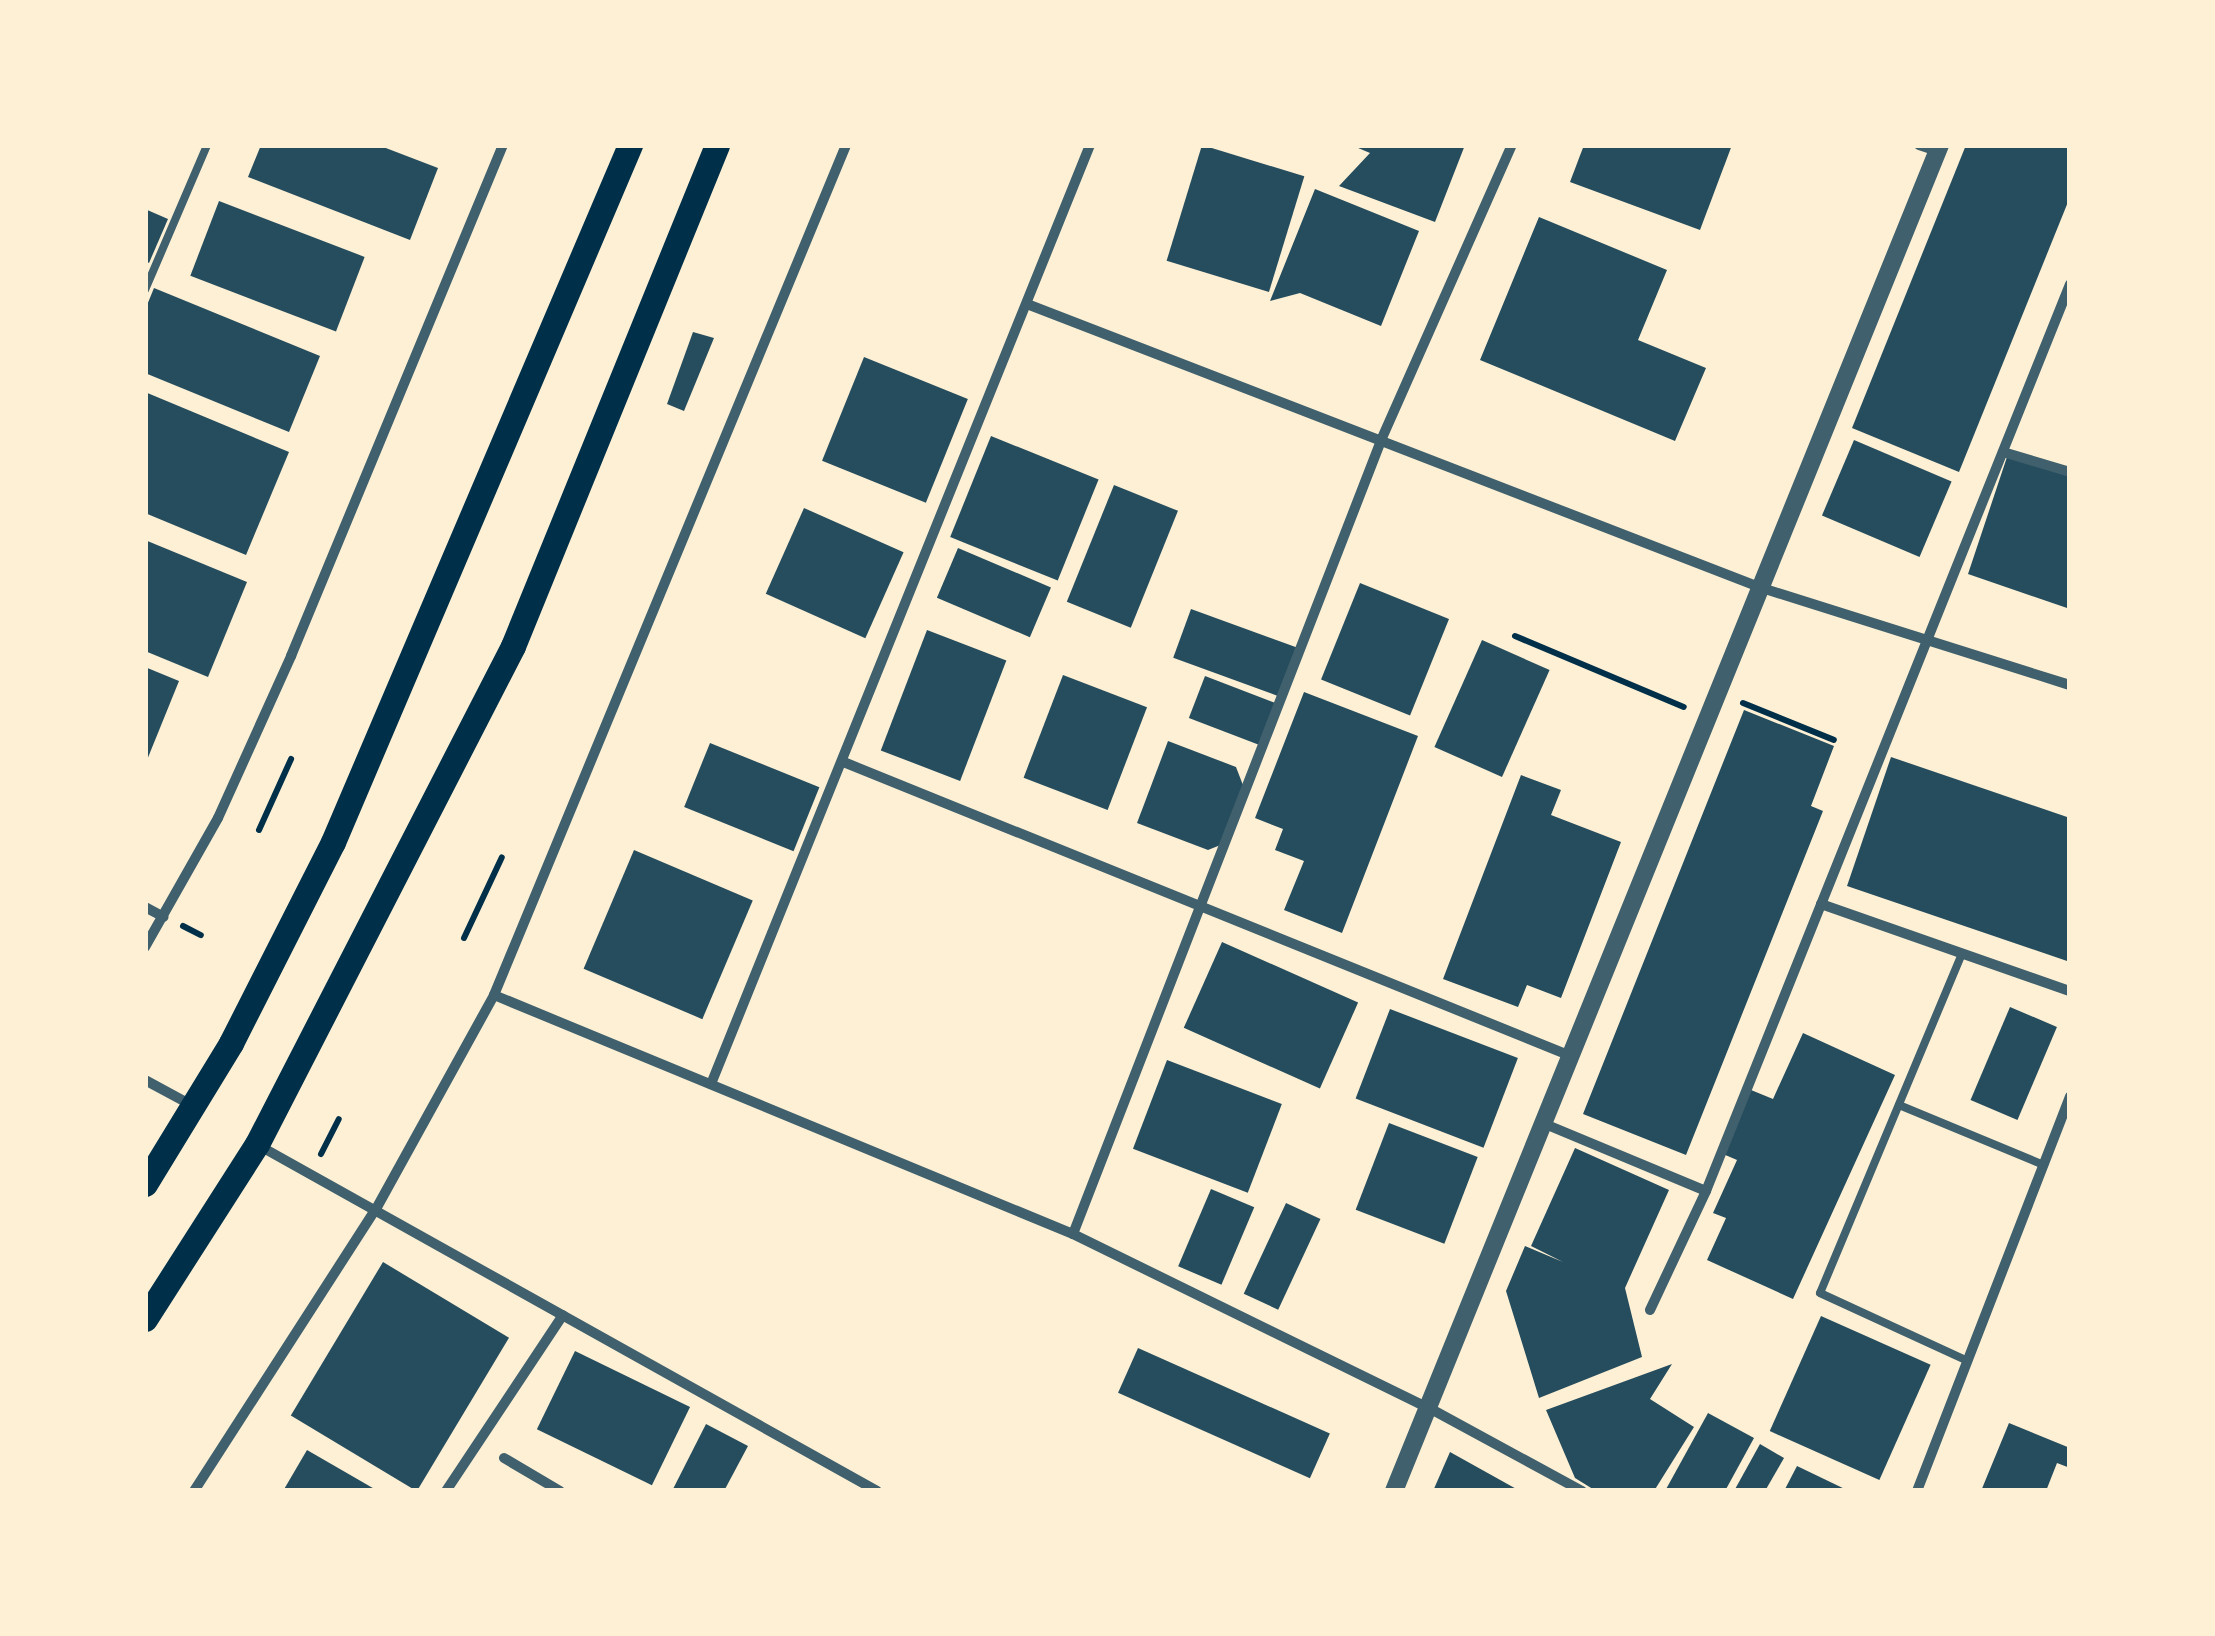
<!DOCTYPE html>
<html>
<head>
<meta charset="utf-8">
<style>
	body { margin:0 }
	#map { position:relative; width:2215px; height:1636px; overflow:hidden; background:#fdf0d5; font-family:"Source Serif 4",serif }
	div>[style] { position:absolute }
	.building>* { inset:0; background:#264d5e; transform-origin:0 0 }
	.path>* { height:6px; margin:-3px; padding:0 3px; transform-origin:3px; border-radius:3px; background:#003049 }
	.service>* { height:8px; margin:-4px; padding:0 4px; transform-origin:4px; border-radius:4px; background:#3f606c }
	.minor>* { height:10px; margin:-5px; padding:0 5px; transform-origin:5px; border-radius:5px; background:#3f606c }
	.tertiary>* { height:18px; margin:-9px; padding:0 9px; transform-origin:9px; border-radius:9px; background:#3f606c }
	.primary>* { height:25px; margin:-12.5px; padding:0 12.5px; transform-origin:12.5px; border-radius:12.5px; background:#003049 }
	span { translate:-50% -50%; white-space:nowrap; text-align:center; line-height:1.15; -webkit-text-stroke:10px #fdf0d5; paint-order:stroke }
	.frame { position:absolute; inset:0; border:148px solid #fdf0d5; pointer-events:none }
</style>
</head>
<body>
<div id="map">
	<div class="building">
		<div style="clip-path:polygon(261px 145px,378px 145px,438px 168px,410px 240px,248px 177px)"></div>
		<div style="left:1202px;top:145px;width:107px;height:121px;rotate:17deg"></div>
		<div style="clip-path:polygon(1351px 145px,1465px 145px,1435px 222px,1339px 186px,1370px 153px)"></div>
		<div style="clip-path:polygon(1584px 145px,1732px 145px,1700px 230px,1570px 182px)"></div>
		<div style="clip-path:polygon(1966px 145px,2070px 145px,2070px 197px,1959px 472px,1852px 428px)"></div>
		<div style="clip-path:polygon(1315px 189px,1419px 231px,1381px 326px,1300px 293px,1270px 301px)"></div>
		<div style="left:219px;top:201px;width:156px;height:80px;rotate:21deg"></div>
		<div style="clip-path:polygon(145px 209px,168px 219px,149px 263px,145px 261px)"></div>
		<div style="clip-path:polygon(1539px 217px,1667px 270px,1638px 340px,1706px 368px,1675px 441px,1480px 360px)"></div>
		<div style="clip-path:polygon(154px 288px,320px 356px,289px 432px,145px 373px,145px 310px)"></div>
		<div style="clip-path:polygon(693px 332px,714px 338px,684px 411px,667px 404px)"></div>
		<div style="left:864px;top:357px;width:112px;height:112px;rotate:22deg"></div>
		<div style="clip-path:polygon(145px 392px,289px 452px,246px 555px,145px 513px)"></div>
		<div style="left:991px;top:436px;width:116px;height:109px;rotate:22deg"></div>
		<div style="left:1854px;top:440px;width:106px;height:82px;rotate:23deg"></div>
		<div style="clip-path:polygon(2008px 454px,2070px 475px,2070px 609px,1968px 574px)"></div>
		<div style="left:1114px;top:485px;width:69px;height:126px;rotate:22deg"></div>
		<div style="left:804px;top:508px;width:109px;height:94px;rotate:24deg"></div>
		<div style="clip-path:polygon(145px 540px,247px 582px,208px 677px,145px 651px)"></div>
		<div style="left:958px;top:548px;width:101px;height:54px;rotate:23deg"></div>
		<div style="left:1360px;top:583px;width:96px;height:104px;rotate:22deg"></div>
		<div style="left:1191px;top:609px;width:112px;height:52px;rotate:20deg"></div>
		<div style="left:927px;top:630px;width:85px;height:129px;rotate:21deg"></div>
		<div style="left:1482px;top:640px;width:74px;height:117px;rotate:24deg"></div>
		<div style="clip-path:polygon(145px 667px,179px 681px,145px 765px)"></div>
		<div style="left:1063px;top:675px;width:90px;height:110px;rotate:21deg"></div>
		<div style="left:1205px;top:676px;width:77px;height:45px;rotate:21deg"></div>
		<div style="clip-path:polygon(1304px 692px,1418px 736px,1342px 933px,1284px 910px,1304px 861px,1275px 850px,1283px 829px,1255px 818px)"></div>
		<div style="clip-path:polygon(1744px 710px,1834px 746px,1811px 806px,1823px 811px,1686px 1155px,1583px 1114px)"></div>
		<div style="clip-path:polygon(1168px 741px,1236px 767px,1246px 793px,1223px 844px,1208px 850px,1137px 823px)"></div>
		<div style="left:710px;top:743px;width:118px;height:69px;rotate:22deg"></div>
		<div style="clip-path:polygon(1891px 757px,2070px 818px,2070px 962px,1847px 886px)"></div>
		<div style="clip-path:polygon(1521px 775px,1561px 790px,1551px 815px,1621px 842px,1561px 998px,1527px 985px,1518px 1007px,1443px 979px)"></div>
		<div style="left:634px;top:850px;width:129px;height:129px;rotate:23deg"></div>
		<div style="left:1222px;top:942px;width:149px;height:94px;rotate:24deg"></div>
		<div style="left:2010px;top:1007px;width:51px;height:101px;rotate:23deg"></div>
		<div style="left:1390px;top:1009px;width:137px;height:96px;rotate:21deg"></div>
		<div style="clip-path:polygon(1803px 1033px,1895px 1075px,1793px 1299px,1707px 1260px,1726px 1218px,1713px 1213px,1737px 1160px,1723px 1154px,1751px 1090px,1773px 1099px)"></div>
		<div style="left:1167px;top:1060px;width:123px;height:95px;rotate:21deg"></div>
		<div style="left:1389px;top:1123px;width:95px;height:93px;rotate:21deg"></div>
		<div style="clip-path:polygon(1575px 1148px,1669px 1190px,1625px 1288px,1642px 1357px,1539px 1398px,1506px 1291px,1525px 1246px,1563px 1262px,1531px 1246px)"></div>
		<div style="left:1211px;top:1189px;width:47px;height:84px;rotate:23deg"></div>
		<div style="left:1286px;top:1203px;width:38px;height:100px;rotate:25deg"></div>
		<div style="left:383px;top:1262px;width:147px;height:179px;rotate:31deg"></div>
		<div style="left:1821px;top:1316px;width:120px;height:126px;rotate:24deg"></div>
		<div style="left:1138px;top:1348px;width:210px;height:49px;rotate:24deg"></div>
		<div style="left:575px;top:1351px;width:128px;height:87px;rotate:26deg"></div>
		<div style="clip-path:polygon(1672px 1364px,1650px 1399px,1694px 1427px,1654px 1491px,1596px 1491px,1575px 1478px,1546px 1410px)"></div>
		<div style="clip-path:polygon(1708px 1413px,1754px 1438px,1725px 1491px,1665px 1491px)"></div>
		<div style="clip-path:polygon(2009px 1423px,2070px 1448px,2070px 1468px,2057px 1463px,2046px 1491px,1981px 1491px)"></div>
		<div style="clip-path:polygon(706px 1424px,748px 1446px,724px 1491px,672px 1491px)"></div>
		<div style="clip-path:polygon(1760px 1444px,1784px 1458px,1765px 1491px,1734px 1491px)"></div>
		<div style="clip-path:polygon(307px 1450px,378px 1491px,283px 1491px)"></div>
		<div style="clip-path:polygon(1450px 1452px,1520px 1491px,1433px 1491px)"></div>
		<div style="clip-path:polygon(1797px 1466px,1849px 1491px,1784px 1491px)"></div>
	</div>
	<div class="path">
		<div style="left:1515px;top:636px;width:183px;rotate:22.8deg"></div>
		<div style="left:1743px;top:703px;width:98px;rotate:22.1deg"></div>
		<div style="left:259px;top:830px;width:78px;rotate:-65.7deg"></div>
		<div style="left:183px;top:926px;width:20px;rotate:27deg"></div>
		<div style="left:464px;top:938px;width:89px;rotate:-64.9deg"></div>
		<div style="left:321px;top:1154px;width:39px;rotate:-63deg"></div>
	</div>
	<div class="service">
		<div style="left:145px;top:290px;width:158px;rotate:-66.8deg"></div>
		<div style="left:1961px;top:956px;width:365px;rotate:112.7deg"></div>
		<div style="left:1820px;top:1293px;width:163px;rotate:24.7deg"></div>
		<div style="left:1899px;top:1105px;width:157px;rotate:22.5deg"></div>
	</div>
	<div class="minor">
		<div style="left:1919px;top:145px;width:19px;rotate:18deg"></div>
		<div style="left:1027px;top:304px;width:788px;rotate:21.13deg"></div>
		<div style="left:1762px;top:588px;width:323px;rotate:17.5deg"></div>
		<div style="left:2003px;top:452px;width:70px;rotate:16.6deg"></div>
		<div style="left:846px;top:763px;width:782px;rotate:22.01deg"></div>
		<div style="left:1821px;top:904px;width:264px;rotate:19.3deg"></div>
		<div style="left:145px;top:907px;width:21px;rotate:28deg"></div>
		<div style="left:145px;top:947px;width:148px;rotate:-60.5deg"></div>
		<div style="left:218px;top:818px;width:178px;rotate:-65.7deg"></div>
		<div style="left:291px;top:656px;width:553px;rotate:-67.47deg"></div>
		<div style="left:494px;top:995px;width:626px;rotate:22.43deg"></div>
		<div style="left:1073px;top:1234px;width:398px;rotate:26.1deg"></div>
		<div style="left:1431px;top:1409px;width:172px;rotate:28.5deg"></div>
		<div style="left:145px;top:1080px;width:55px;rotate:28.4deg"></div>
		<div style="left:711px;top:1084px;width:1013px;rotate:-68.02deg"></div>
		<div style="left:1545px;top:1124px;width:174px;rotate:22.6deg"></div>
		<div style="left:258px;top:1145px;width:709px;rotate:29.2deg"></div>
		<div style="left:1073px;top:1234px;width:854px;rotate:-68.78deg"></div>
		<div style="left:1382px;top:438px;width:321px;rotate:-66.1deg"></div>
		<div style="left:1650px;top:1310px;width:132px;rotate:-64.8deg"></div>
		<div style="left:1706px;top:1191px;width:977px;rotate:-68.13deg"></div>
		<div style="left:504px;top:1458px;width:65px;rotate:30.5deg"></div>
		<div style="left:194px;top:1491px;width:336px;rotate:-57.2deg"></div>
		<div style="left:376px;top:1209px;width:244px;rotate:-61.1deg"></div>
		<div style="left:494px;top:995px;width:920px;rotate:-67.5deg"></div>
		<div style="left:446px;top:1491px;width:211px;rotate:-56.4deg"></div>
		<div style="left:1917px;top:1491px;width:423px;rotate:-68.8deg"></div>
	</div>
	<div class="tertiary">
		<div style="left:1394px;top:1491px;width:1453px;rotate:-67.92deg"></div>
	</div>
	<div class="primary">
		<div style="left:145px;top:1184px;width:165px;rotate:-58.6deg"></div>
		<div style="left:231px;top:1043px;width:225px;rotate:-63.1deg"></div>
		<div style="left:333px;top:842px;width:758px;rotate:-66.92deg"></div>
		<div style="left:145px;top:1319px;width:208px;rotate:-57.4deg"></div>
		<div style="left:257px;top:1144px;width:560px;rotate:-62.79deg"></div>
		<div style="left:513px;top:646px;width:541px;rotate:-67.84deg"></div>
	</div>
	<div class="frame"></div>
</div>
</body>
</html>
